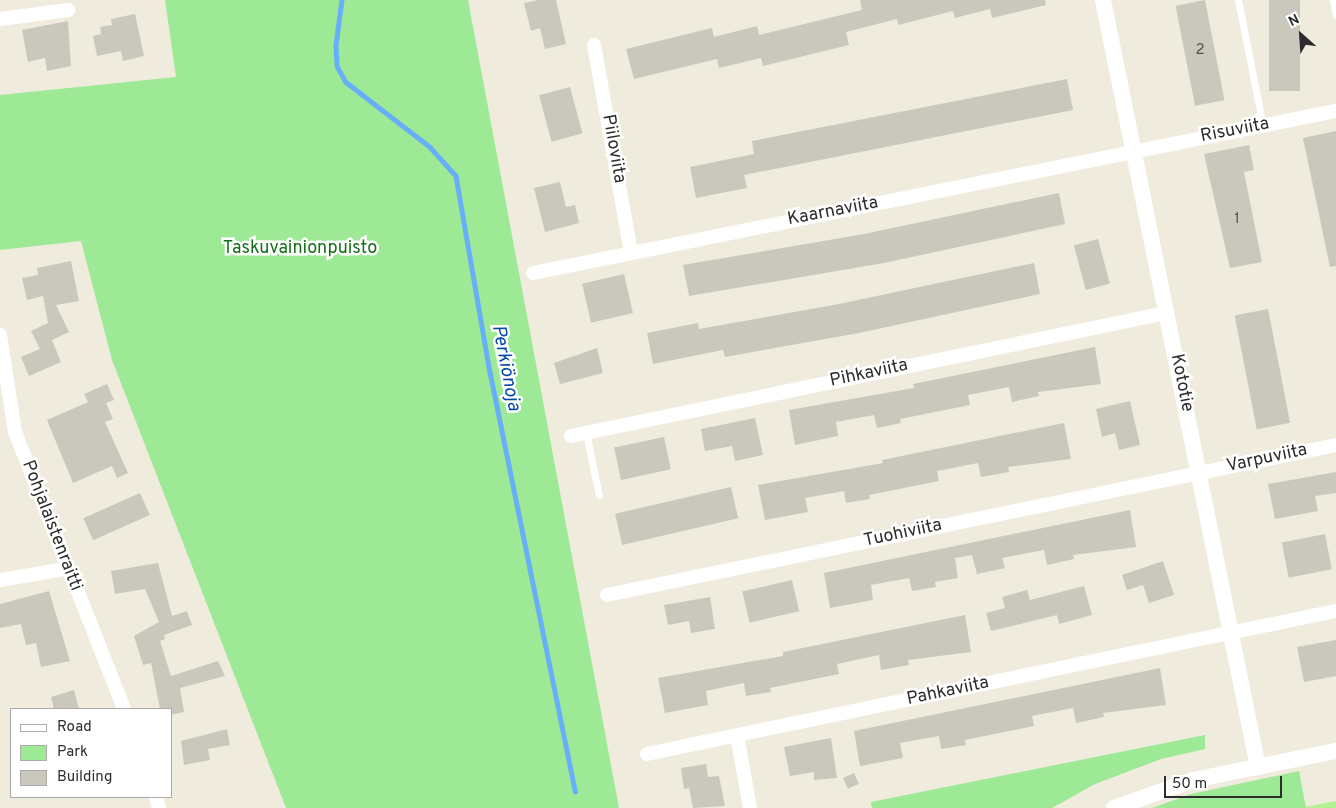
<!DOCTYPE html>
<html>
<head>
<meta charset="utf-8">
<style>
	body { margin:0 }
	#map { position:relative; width:1336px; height:808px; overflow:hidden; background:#efebdd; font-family:Overpass,sans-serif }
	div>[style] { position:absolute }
	.green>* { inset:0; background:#9de995 }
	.pitch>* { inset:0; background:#b0f190 }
	.stream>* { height:4.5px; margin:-2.25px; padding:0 2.25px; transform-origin:2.25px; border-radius:2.25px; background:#68aff9 }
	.building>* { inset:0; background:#cac8bd; transform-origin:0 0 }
	.service>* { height:7px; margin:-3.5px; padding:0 3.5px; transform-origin:3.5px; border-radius:3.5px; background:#fff }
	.minor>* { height:14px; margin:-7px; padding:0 7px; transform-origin:7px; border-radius:7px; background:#fff }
	.tertiary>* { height:16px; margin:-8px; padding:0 8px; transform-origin:8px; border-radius:8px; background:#fff }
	span { translate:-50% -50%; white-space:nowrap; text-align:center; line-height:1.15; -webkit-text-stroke:5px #fff; paint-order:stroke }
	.number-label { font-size:15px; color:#545350 }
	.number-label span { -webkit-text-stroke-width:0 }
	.street-label { font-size:18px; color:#2c2c2c }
	.park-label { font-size:18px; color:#147018 }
	.water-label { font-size:19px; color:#0247a9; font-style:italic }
	.legend { position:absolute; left:10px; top:708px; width:162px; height:90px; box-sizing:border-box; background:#fff; border:1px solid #ababab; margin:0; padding:6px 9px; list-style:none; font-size:15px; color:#2c2c2c }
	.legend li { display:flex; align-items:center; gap:10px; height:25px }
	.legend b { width:25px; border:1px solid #ababab }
	.north { position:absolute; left:1276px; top:10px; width:50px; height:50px; -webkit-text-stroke:4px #fff; paint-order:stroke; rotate:334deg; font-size:14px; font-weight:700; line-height:20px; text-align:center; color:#2c2c2c }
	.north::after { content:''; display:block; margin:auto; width:18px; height:22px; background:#2c2c2c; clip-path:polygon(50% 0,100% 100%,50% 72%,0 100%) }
	.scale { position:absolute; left:1164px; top:776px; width:118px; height:22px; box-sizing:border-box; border:2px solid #2c2c2c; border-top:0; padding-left:6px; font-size:15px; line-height:18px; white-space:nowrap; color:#2c2c2c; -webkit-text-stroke:4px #fff; paint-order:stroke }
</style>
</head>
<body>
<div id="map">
	<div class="green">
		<div style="clip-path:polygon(165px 0,468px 0,619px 808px,286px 808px,112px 360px,81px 241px,0 250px,0 95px,176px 77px)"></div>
		<div style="clip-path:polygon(1205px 735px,1205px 749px,1161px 759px,1095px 784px,1052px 808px,872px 808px,871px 802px)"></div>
		<div style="clip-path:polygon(1299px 771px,1306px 808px,1152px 808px,1191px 794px)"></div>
	</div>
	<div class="pitch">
		<div style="clip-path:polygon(1336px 801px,1336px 808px,1306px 808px,1306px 807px)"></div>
	</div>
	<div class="stream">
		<div style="left:342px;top:0;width:45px;rotate:97.6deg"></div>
		<div style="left:336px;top:45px;width:21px;rotate:87deg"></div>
		<div style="left:337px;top:66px;width:18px;rotate:61deg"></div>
		<div style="left:346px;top:82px;width:106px;rotate:37.7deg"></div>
		<div style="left:430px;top:147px;width:39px;rotate:48deg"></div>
		<div style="left:456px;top:176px;width:199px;rotate:80.2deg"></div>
		<div style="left:490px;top:372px;width:428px;rotate:78.5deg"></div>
	</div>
	<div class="building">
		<div style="clip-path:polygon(538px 0,556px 0,566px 44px,545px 49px,540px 28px,531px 31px,524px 3px)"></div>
		<div style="clip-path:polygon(860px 0,1045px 0,1046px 5px,992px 18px,990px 9px,955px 18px,953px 11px,898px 25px,897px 19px,846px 32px,849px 45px,763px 66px,761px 58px,719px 68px,717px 59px,634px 79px,626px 49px,712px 28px,714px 37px,757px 26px,759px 35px,862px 10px)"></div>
		<div style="left:1205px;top:0;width:102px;height:30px;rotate:79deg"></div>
		<div style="left:1269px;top:0;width:31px;height:91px"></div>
		<div style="clip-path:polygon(135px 14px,144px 56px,123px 61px,121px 51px,97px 56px,93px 36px,101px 34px,100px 27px,112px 25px,111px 19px)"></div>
		<div style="clip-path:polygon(68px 21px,71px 66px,47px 71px,45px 58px,28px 62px,22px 30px)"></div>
		<div style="clip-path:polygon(1067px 79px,1073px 110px,744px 175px,747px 188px,696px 198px,690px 167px,754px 154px,752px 141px)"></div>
		<div style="left:570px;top:87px;width:48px;height:32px;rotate:75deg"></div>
		<div style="clip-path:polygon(1336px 131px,1336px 266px,1330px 267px,1303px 138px)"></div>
		<div style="clip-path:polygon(1249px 145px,1254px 170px,1244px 172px,1262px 262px,1230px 268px,1204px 154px)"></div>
		<div style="clip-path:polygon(560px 182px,566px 207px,575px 205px,579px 223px,545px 232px,534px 188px)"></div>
		<div style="clip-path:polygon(1059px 193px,1065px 224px,884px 263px,689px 296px,683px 265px,864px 234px)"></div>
		<div style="left:1098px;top:239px;width:46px;height:25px;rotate:75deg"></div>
		<div style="clip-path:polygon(71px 261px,79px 301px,56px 305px,69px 332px,52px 340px,61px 362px,29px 376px,21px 357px,40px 349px,31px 331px,48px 323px,43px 296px,27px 300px,22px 278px,38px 275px,37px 268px)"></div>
		<div style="clip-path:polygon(1034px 263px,1040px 294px,859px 333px,725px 357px,723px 350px,653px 364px,647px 333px,698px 323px,699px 329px,839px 304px)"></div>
		<div style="left:624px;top:274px;width:40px;height:43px;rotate:77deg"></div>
		<div style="left:1268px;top:309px;width:116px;height:34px;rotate:79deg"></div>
		<div style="clip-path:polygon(1095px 347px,1101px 384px,1038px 392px,1039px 396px,1012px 402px,1009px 387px,968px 395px,970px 405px,900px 419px,901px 423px,877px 428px,874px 415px,836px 422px,838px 436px,795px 445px,789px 410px,914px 388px,913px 384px)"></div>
		<div style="clip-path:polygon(597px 348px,603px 373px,560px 384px,554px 363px)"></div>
		<div style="clip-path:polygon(107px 384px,114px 400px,106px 403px,113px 419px,105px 422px,128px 473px,117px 478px,112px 466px,73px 483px,47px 420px,88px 402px,84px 394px)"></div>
		<div style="clip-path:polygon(1130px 401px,1140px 445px,1119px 450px,1115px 433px,1102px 437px,1096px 409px)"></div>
		<div style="clip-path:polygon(755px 418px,763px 455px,735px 461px,732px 446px,705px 451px,701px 429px)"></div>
		<div style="clip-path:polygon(1064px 423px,1071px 459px,1008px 467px,1009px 472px,981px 477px,978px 463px,937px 471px,939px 481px,869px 495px,870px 499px,846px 503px,844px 491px,805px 498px,808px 512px,765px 520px,758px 485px,883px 463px,882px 460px)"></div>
		<div style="left:664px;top:437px;width:33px;height:51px;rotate:78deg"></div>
		<div style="clip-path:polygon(1336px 472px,1336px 493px,1315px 496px,1318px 511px,1275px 519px,1268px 484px)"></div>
		<div style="left:731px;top:487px;width:32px;height:119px;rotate:77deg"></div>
		<div style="left:140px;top:493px;width:24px;height:62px;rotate:66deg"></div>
		<div style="clip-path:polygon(1130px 510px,1136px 547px,1073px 555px,1074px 559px,1047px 565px,1044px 550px,1002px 558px,1005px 568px,977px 574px,972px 555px,955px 558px,958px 578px,935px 582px,936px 587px,912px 591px,909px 578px,871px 585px,873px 600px,830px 608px,824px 573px)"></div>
		<div style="left:1325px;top:534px;width:36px;height:44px;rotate:79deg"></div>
		<div style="clip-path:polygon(1163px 561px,1174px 595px,1149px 603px,1143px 585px,1127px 590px,1122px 575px)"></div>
		<div style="clip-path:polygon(158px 563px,172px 616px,187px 611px,192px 625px,164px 635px,165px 639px,160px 641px,171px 676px,218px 661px,225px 676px,180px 688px,184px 712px,171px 715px,171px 709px,160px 709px,151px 663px,143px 665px,134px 636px,159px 622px,145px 589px,115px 594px,111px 571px)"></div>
		<div style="left:792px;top:580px;width:32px;height:51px;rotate:77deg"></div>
		<div style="clip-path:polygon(1084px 586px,1092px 615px,1059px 624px,1057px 615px,991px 631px,986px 613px,1005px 608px,1002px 597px,1027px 590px,1030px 600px)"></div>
		<div style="clip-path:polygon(49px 591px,70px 661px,41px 667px,36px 643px,26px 645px,21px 624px,0 628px,0 604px)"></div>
		<div style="clip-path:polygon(710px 597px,715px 629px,691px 633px,689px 621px,668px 625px,664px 605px)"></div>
		<div style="clip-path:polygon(965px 615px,971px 652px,908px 660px,909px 665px,881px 670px,879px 655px,837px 664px,839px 674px,770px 688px,771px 692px,746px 696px,744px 683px,706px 691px,708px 705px,665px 713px,658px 678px,783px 656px,783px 652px)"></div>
		<div style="clip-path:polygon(1336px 640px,1336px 676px,1304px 682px,1297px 647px)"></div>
		<div style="clip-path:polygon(1160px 668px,1166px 705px,1103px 713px,1104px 717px,1076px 723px,1073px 708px,1032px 716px,1034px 726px,965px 740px,966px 745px,941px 749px,939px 736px,900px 743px,903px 758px,860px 766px,854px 731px)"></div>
		<div style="clip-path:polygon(74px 690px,79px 709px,54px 709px,51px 697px)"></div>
		<div style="clip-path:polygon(227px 729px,230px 745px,208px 749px,210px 760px,184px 765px,181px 741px)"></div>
		<div style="clip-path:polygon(831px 738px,837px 778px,814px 780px,814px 772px,790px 776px,784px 747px)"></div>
		<div style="clip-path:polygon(706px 764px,708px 777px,719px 776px,725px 806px,693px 808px,689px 788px,684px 789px,681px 768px)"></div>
		<div style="left:854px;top:773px;width:12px;height:12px;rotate:66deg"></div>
	</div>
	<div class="service">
		<div style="left:1238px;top:0;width:128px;rotate:78.8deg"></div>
		<div style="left:1333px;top:0;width:15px;rotate:79deg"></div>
		<div style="left:586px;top:433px;width:63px;rotate:78.2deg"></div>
	</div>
	<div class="minor">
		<div style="left:0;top:19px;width:69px;rotate:-7.5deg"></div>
		<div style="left:594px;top:45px;width:211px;rotate:79.9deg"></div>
		<div style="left:533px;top:273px;width:819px;rotate:-11.41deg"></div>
		<div style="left:0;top:335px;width:98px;rotate:81.2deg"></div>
		<div style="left:15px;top:432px;width:298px;rotate:68.5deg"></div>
		<div style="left:571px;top:436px;width:608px;rotate:-11.68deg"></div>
		<div style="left:0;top:580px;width:67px;rotate:-9.5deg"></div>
		<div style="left:607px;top:595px;width:744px;rotate:-11.63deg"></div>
		<div style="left:647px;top:754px;width:92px;rotate:-11.9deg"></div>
		<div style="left:156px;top:797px;width:11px;rotate:75deg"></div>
		<div style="left:750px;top:808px;width:74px;rotate:-100.1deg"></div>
		<div style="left:737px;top:735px;width:612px;rotate:-11.7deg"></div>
	</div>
	<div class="tertiary">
		<div style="left:1103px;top:0;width:783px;rotate:78.58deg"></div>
		<div style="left:1114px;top:808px;width:84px;rotate:-19.5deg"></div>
		<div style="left:1193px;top:780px;width:146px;rotate:-11.5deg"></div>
	</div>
	<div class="number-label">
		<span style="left:1200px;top:51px">2</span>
		<span style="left:1237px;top:220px">1</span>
	</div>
	<div class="street-label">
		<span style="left:1235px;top:131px;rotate:-11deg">Risuviita</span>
		<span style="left:613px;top:149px;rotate:80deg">Piiloviita</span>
		<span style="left:833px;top:212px;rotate:-11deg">Kaarnaviita</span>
		<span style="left:869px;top:374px;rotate:-12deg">Pihkaviita</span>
		<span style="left:1181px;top:383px;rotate:79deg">Kototie</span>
		<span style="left:1267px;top:459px;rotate:-12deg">Varpuviita</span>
		<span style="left:51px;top:526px;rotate:69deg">Pohjalaistenraitti</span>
		<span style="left:903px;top:534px;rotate:-12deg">Tuohiviita</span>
		<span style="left:948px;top:692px;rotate:-12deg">Pahkaviita</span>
	</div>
	<div class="park-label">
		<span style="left:300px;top:249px">Taskuvainionpuisto</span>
	</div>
	<div class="water-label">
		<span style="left:505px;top:368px;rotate:79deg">Perkiönoja</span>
	</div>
	<ul class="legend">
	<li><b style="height:6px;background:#fff"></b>Road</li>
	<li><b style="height:14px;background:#9de995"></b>Park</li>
	<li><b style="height:14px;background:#cac8bd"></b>Building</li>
	</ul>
	<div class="north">N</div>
	<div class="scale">50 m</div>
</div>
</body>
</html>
